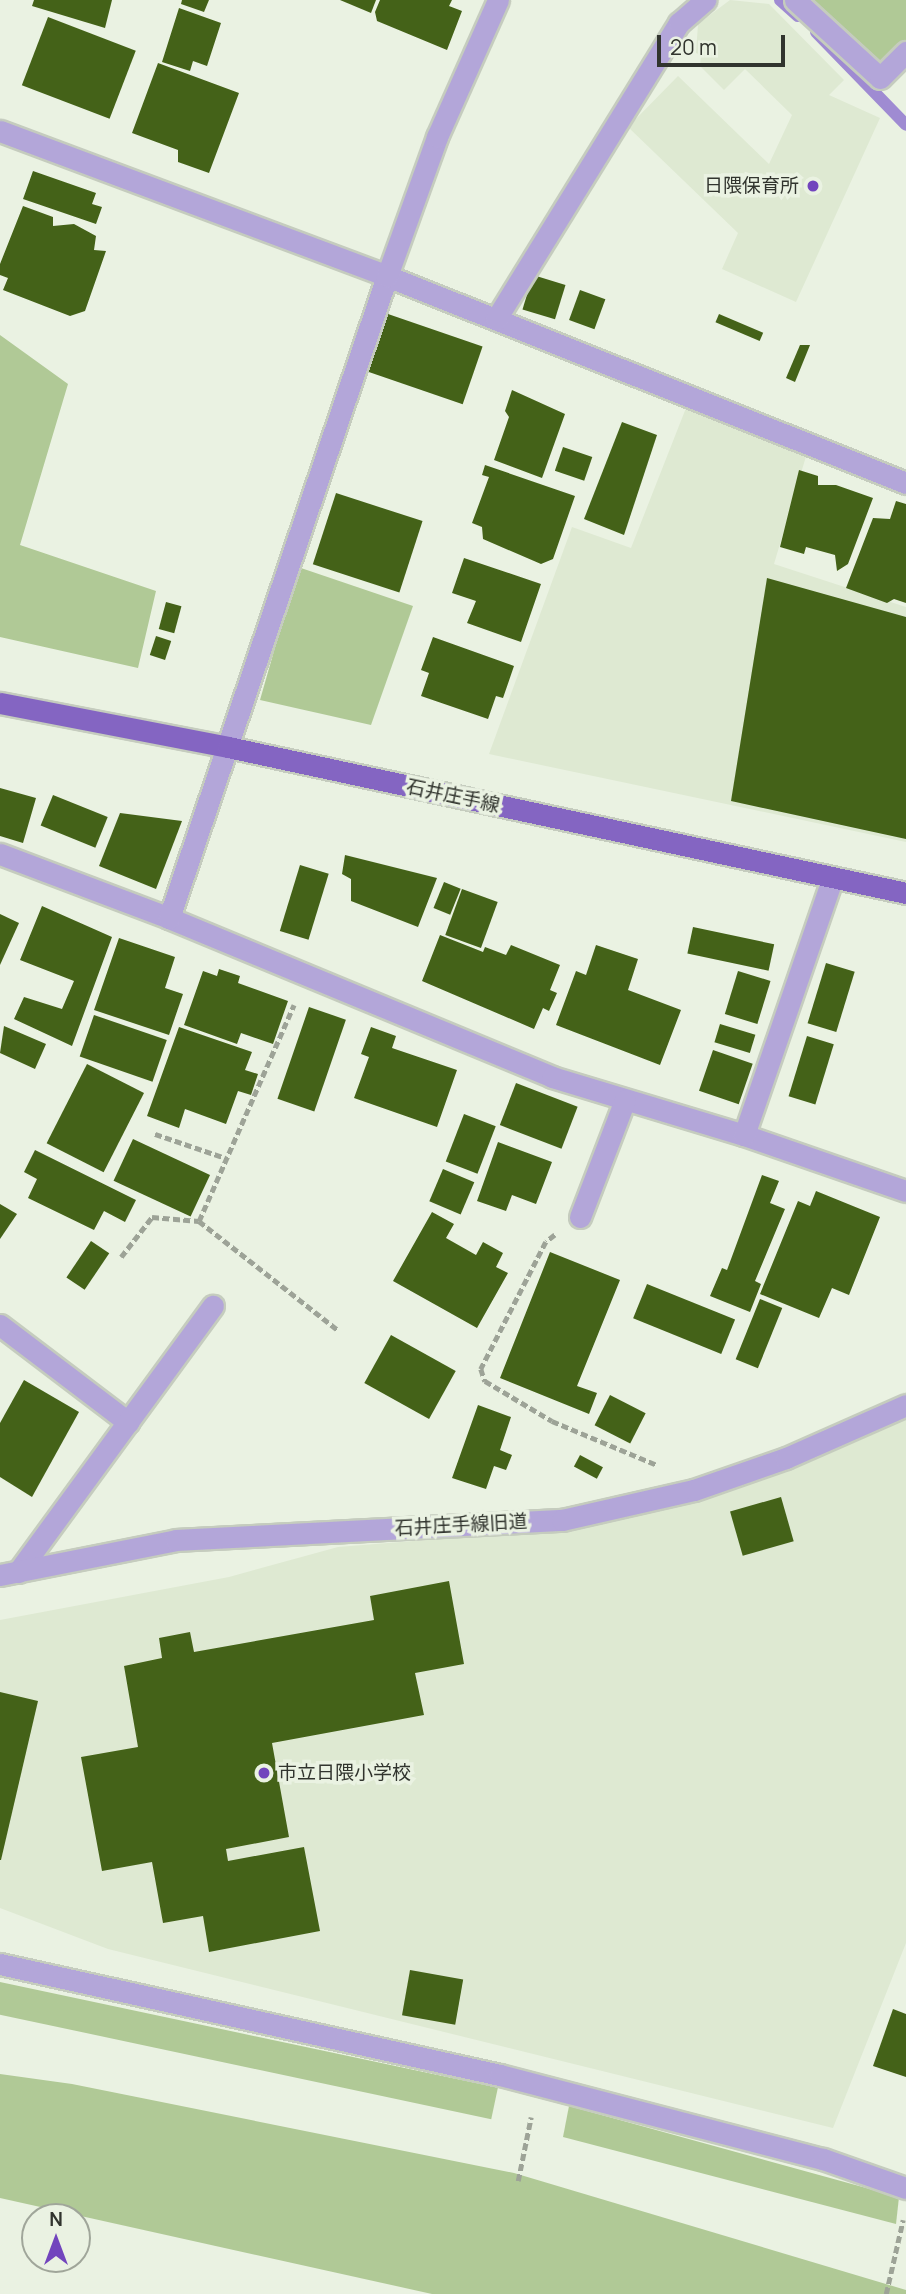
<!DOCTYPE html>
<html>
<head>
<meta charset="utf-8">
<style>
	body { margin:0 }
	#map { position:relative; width:906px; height:2294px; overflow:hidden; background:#eaf2e2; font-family:Manrope,"Noto Sans JP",sans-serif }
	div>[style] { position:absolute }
	.built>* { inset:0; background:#dee9d2 }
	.green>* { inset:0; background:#b0c996; transform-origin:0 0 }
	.stream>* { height:12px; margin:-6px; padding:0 6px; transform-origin:6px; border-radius:6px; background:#9f8bd2 }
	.building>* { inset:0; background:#446218; transform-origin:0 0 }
	.path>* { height:4.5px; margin-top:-2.25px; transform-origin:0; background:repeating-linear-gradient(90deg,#9da397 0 7px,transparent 0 10.5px) }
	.roads { filter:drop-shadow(2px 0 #c5ccbe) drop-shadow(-2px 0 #c5ccbe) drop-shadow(0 2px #c5ccbe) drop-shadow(0 -2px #c5ccbe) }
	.minor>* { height:21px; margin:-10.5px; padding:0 10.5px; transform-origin:10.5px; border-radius:10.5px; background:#b3a6d9 }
	.major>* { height:21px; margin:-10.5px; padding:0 10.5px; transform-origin:10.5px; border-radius:10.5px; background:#8465c2 }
	.dots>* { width:19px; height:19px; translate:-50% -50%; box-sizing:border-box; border:4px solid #eaf2e2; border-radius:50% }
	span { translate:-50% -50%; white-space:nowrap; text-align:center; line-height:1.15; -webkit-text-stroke:7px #eaf2e2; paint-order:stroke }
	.poi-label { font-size:19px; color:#31342e }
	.right { translate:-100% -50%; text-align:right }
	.left { translate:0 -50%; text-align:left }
	.street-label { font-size:19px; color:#31342e }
	.north { position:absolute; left:21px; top:2203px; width:70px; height:70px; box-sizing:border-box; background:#eaf2e2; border:2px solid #a0a69a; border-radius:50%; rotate:0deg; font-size:19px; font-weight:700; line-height:28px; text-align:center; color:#31342e }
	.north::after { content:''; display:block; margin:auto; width:24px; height:32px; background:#7245bd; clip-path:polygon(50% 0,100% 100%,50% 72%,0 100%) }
	.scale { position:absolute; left:657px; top:35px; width:128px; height:32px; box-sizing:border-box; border:4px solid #31342e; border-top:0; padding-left:9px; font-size:21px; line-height:24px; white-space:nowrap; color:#31342e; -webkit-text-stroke:5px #eaf2e2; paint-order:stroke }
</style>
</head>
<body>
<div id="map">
	<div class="built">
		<div style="clip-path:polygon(730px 0,769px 4px,844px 80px,829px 95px,880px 118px,796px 302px,722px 269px,738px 233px,628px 127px,678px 76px,769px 164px,792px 115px,745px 69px,724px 90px,700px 66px,701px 55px,696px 53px,698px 24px)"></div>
		<div style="clip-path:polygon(686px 408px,807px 453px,774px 564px,906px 607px,906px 842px,489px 754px,572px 527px,631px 548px)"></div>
		<div style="clip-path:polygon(906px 1415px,906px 1943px,833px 2128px,108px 1949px,0 1908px,0 1620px,229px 1577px,338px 1547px,562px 1529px)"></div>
	</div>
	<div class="green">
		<div style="clip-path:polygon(804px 0,906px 0,906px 46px,880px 71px)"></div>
		<div style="clip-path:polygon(0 335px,68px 384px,20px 545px,156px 591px,138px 668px,0 637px)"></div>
		<div style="clip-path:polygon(298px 567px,413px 606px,371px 725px,260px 700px)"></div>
		<div style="left:0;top:1982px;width:509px;height:32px;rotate:12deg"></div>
		<div style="clip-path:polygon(0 2074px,72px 2084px,514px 2173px,906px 2290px,906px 2294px,432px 2294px,0 2198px)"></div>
		<div style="clip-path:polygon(569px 2106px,899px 2197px,896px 2224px,563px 2137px)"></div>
	</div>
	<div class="stream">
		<div style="left:780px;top:0;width:24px;rotate:42deg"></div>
		<div style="left:816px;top:32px;width:129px;rotate:45.9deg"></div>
	</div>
	<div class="building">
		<div style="clip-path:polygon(34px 0,112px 0,105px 28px,32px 6px)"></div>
		<div style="clip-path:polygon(182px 0,209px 0,204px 12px,181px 4px)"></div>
		<div style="clip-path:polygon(340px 0,376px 0,371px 13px)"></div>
		<div style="clip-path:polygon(380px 0,452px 0,449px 6px,462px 11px,447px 50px,377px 21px,375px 12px)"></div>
		<div style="clip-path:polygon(179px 8px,221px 23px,207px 66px,193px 61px,190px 71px,162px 62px)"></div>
		<div style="left:48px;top:17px;width:94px;height:73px;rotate:21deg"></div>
		<div style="clip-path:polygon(158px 63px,239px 93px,209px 173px,178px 162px,178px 150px,132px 133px)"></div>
		<div style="clip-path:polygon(33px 171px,96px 193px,92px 204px,102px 207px,96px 224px,23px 199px)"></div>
		<div style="clip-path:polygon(23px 206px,53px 217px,53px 226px,74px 224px,96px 236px,94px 250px,106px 251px,85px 311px,70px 316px,3px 290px,8px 278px,0 275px,0 264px)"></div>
		<div style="left:533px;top:275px;width:34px;height:36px;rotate:17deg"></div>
		<div style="left:580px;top:290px;width:27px;height:32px;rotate:20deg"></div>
		<div style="left:388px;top:314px;width:100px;height:61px;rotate:19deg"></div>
		<div style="left:719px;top:314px;width:48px;height:9px;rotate:23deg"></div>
		<div style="clip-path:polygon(800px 345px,810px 345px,795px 382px,786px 378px)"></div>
		<div style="clip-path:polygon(512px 390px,565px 414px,542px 478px,494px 460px,509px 417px,505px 411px)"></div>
		<div style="clip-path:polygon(622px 422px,657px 435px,624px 535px,584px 519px)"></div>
		<div style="left:563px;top:447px;width:31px;height:25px;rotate:19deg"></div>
		<div style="clip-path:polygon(485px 465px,575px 496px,553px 559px,541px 564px,483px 539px,482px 527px,472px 523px,489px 477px,482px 475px)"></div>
		<div style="clip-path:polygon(799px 470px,818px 476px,818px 485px,836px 485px,873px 498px,848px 564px,837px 571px,835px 555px,806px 547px,804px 554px,780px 547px)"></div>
		<div style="left:336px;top:493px;width:91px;height:75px;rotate:18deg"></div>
		<div style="clip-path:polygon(896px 501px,906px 504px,906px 603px,894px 599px,887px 603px,846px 588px,873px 518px,890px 519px)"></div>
		<div style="clip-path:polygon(464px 558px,541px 584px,521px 642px,467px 623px,476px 601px,452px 593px)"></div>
		<div style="clip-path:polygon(767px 578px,906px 617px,906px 839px,731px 801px)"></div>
		<div style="left:166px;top:602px;width:16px;height:28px;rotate:15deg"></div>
		<div style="left:156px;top:636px;width:16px;height:20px;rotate:18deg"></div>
		<div style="clip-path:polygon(433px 637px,514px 666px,503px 698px,496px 696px,488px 719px,421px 696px,429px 673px,421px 670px)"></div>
		<div style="clip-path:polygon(0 788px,36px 798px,23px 843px,0 836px)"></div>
		<div style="left:53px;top:795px;width:59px;height:33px;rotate:22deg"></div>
		<div style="clip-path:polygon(120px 813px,182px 821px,156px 889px,99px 866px)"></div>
		<div style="clip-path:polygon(345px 855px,437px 878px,418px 927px,351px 901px,351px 879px,342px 874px)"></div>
		<div style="left:300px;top:865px;width:30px;height:69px;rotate:17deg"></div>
		<div style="left:444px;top:882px;width:18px;height:28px;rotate:22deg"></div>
		<div style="left:462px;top:889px;width:38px;height:49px;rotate:20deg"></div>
		<div style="clip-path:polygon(42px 906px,112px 937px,72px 1046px,14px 1019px,24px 997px,62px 1009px,74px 981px,20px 960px)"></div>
		<div style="clip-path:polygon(0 914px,19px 923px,0 965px)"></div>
		<div style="left:693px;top:927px;width:83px;height:27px;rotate:12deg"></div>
		<div style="clip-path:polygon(440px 935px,483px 952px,485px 947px,506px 955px,511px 945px,560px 965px,550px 990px,557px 993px,549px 1011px,543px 1008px,534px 1029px,422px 981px)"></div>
		<div style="clip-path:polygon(119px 938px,175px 957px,165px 988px,183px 994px,169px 1035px,94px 1010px)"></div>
		<div style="clip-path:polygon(596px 945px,638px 959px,628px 990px,681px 1010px,660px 1065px,556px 1025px,576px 971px,586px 975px)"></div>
		<div style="left:826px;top:963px;width:30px;height:63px;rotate:17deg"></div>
		<div style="clip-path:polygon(219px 969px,240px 976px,238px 983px,288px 1001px,273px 1044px,241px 1033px,237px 1044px,184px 1025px,203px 971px,217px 976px)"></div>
		<div style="left:738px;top:971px;width:34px;height:45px;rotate:17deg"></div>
		<div style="left:309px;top:1007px;width:39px;height:97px;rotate:19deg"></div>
		<div style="left:94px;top:1015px;width:77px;height:44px;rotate:19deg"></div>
		<div style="left:720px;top:1024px;width:37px;height:19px;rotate:17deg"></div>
		<div style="clip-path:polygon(4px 1026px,46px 1044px,35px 1069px,0 1053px)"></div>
		<div style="clip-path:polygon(179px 1027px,252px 1052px,245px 1070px,258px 1074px,251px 1095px,238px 1091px,226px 1124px,185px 1109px,179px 1128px,147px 1116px)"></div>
		<div style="clip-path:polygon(371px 1027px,396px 1036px,392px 1048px,457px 1070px,437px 1127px,354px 1098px,369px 1057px,361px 1054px)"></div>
		<div style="left:807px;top:1036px;width:28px;height:63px;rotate:17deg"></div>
		<div style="left:713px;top:1050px;width:42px;height:43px;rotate:19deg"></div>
		<div style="left:87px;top:1064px;width:64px;height:89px;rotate:27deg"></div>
		<div style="left:516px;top:1083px;width:66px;height:45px;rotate:21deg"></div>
		<div style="left:464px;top:1114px;width:34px;height:51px;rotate:21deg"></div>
		<div style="left:133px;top:1139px;width:85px;height:46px;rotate:25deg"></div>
		<div style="clip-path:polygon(498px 1142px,552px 1162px,536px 1204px,512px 1195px,506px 1211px,477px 1201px)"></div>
		<div style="clip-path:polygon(35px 1150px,136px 1200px,125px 1222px,104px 1211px,94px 1230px,28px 1198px,37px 1179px,24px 1172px)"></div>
		<div style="left:443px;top:1169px;width:34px;height:35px;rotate:23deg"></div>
		<div style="clip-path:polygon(762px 1175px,779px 1181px,770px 1203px,785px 1209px,755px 1281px,761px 1284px,750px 1312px,710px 1296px,722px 1268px,727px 1270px)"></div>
		<div style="clip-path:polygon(816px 1191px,880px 1217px,849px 1295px,832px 1288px,819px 1318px,760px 1294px,798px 1201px,810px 1206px)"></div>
		<div style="clip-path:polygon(0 1204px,17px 1214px,0 1239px)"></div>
		<div style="clip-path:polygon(432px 1212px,454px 1224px,446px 1238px,476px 1255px,483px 1242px,503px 1253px,496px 1267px,508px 1273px,477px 1328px,393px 1281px)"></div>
		<div style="left:91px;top:1241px;width:22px;height:44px;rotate:34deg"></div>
		<div style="clip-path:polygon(550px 1252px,620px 1280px,577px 1386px,597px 1393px,589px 1414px,500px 1378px)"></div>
		<div style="left:647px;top:1284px;width:95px;height:37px;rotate:22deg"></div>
		<div style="left:760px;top:1299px;width:24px;height:65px;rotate:22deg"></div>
		<div style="left:391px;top:1335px;width:74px;height:55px;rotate:29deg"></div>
		<div style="clip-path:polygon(24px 1380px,79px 1412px,32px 1497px,0 1477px,0 1423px)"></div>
		<div style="left:610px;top:1395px;width:40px;height:34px;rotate:27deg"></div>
		<div style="clip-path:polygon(478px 1405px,511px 1417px,500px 1450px,512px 1455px,506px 1470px,494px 1466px,486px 1489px,452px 1478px)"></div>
		<div style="left:580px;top:1455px;width:26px;height:13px;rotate:28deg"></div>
		<div style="left:781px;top:1497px;width:46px;height:53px;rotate:74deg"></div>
		<div style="clip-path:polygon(449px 1581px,464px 1664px,415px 1673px,424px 1715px,272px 1743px,289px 1837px,226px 1849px,228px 1861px,304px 1847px,320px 1931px,209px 1952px,203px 1916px,163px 1923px,152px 1862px,102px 1871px,81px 1757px,138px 1747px,124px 1666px,162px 1658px,159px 1638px,190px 1632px,194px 1652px,374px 1620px,370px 1596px)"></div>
		<div style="clip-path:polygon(0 1692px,38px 1701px,1px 1860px,0 1860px)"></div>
		<div style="left:410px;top:1970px;width:54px;height:46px;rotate:10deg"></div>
		<div style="clip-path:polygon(893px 2009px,906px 2014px,906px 2077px,873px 2066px)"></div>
	</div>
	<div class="path">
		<div style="left:155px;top:1134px;width:75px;rotate:18.7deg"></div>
		<div style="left:199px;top:1221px;width:177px;rotate:38.1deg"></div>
		<div style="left:555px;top:1235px;width:11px;rotate:142deg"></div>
		<div style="left:546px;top:1242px;width:143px;rotate:117.1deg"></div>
		<div style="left:481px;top:1369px;width:13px;rotate:72deg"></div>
		<div style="left:485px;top:1381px;width:78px;rotate:30.8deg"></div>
		<div style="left:552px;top:1421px;width:114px;rotate:22.7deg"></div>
		<div style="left:121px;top:1257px;width:51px;rotate:-52.2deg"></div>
		<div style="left:152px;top:1217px;width:47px;rotate:4.9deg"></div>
		<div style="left:199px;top:1221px;width:236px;rotate:-66.3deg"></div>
		<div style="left:518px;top:2181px;width:65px;rotate:-78.5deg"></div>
		<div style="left:886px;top:2294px;width:76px;rotate:-77.1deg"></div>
	</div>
	<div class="roads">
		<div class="minor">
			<div style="left:795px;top:0;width:115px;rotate:42.5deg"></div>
			<div style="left:880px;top:78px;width:37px;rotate:-45deg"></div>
			<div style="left:0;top:131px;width:413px;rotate:20.5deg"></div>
			<div style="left:387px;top:276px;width:559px;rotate:21.74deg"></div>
			<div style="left:496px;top:319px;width:348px;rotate:-58.3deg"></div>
			<div style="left:679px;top:23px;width:35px;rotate:-41deg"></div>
			<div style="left:0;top:854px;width:181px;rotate:20.7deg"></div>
			<div style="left:169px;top:918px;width:415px;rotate:22.5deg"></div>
			<div style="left:552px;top:1077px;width:201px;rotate:16.8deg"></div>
			<div style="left:744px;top:1135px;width:171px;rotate:19.1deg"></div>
			<div style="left:169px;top:918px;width:678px;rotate:-71.24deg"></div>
			<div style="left:387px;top:276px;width:148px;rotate:-70.2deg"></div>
			<div style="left:437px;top:137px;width:150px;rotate:-66deg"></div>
			<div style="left:744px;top:1135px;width:271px;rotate:-71deg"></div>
			<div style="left:580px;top:1217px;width:125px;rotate:-69deg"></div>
			<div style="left:0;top:1325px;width:161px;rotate:37.2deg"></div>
			<div style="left:18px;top:1572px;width:330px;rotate:-53.8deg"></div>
			<div style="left:0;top:1575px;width:179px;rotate:-11.2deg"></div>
			<div style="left:176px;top:1540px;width:387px;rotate:-3deg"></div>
			<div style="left:562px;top:1520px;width:135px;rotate:-12.8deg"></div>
			<div style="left:694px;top:1490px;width:97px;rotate:-19.2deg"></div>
			<div style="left:786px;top:1458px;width:131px;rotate:-23.8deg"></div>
			<div style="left:0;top:1964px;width:512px;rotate:12.52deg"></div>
			<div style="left:500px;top:2075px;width:334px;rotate:14.6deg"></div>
			<div style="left:823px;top:2159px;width:88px;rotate:19.3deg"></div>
		</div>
		<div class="major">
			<div style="left:0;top:703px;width:232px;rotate:10.9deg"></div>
			<div style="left:228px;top:747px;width:694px;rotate:12.15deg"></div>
		</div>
	</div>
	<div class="dots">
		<div style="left:813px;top:186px;background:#7245bd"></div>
		<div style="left:264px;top:1773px;background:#7245bd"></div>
	</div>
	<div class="poi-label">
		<span class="right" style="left:799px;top:186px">日隈保育所</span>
		<span class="left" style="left:278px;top:1773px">市立日隈小学校</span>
	</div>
	<div class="street-label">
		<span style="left:453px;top:796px;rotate:12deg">石井庄手線</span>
		<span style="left:461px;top:1525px;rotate:-3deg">石井庄手線旧道</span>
	</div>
	<div class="north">N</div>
	<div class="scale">20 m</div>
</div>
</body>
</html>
